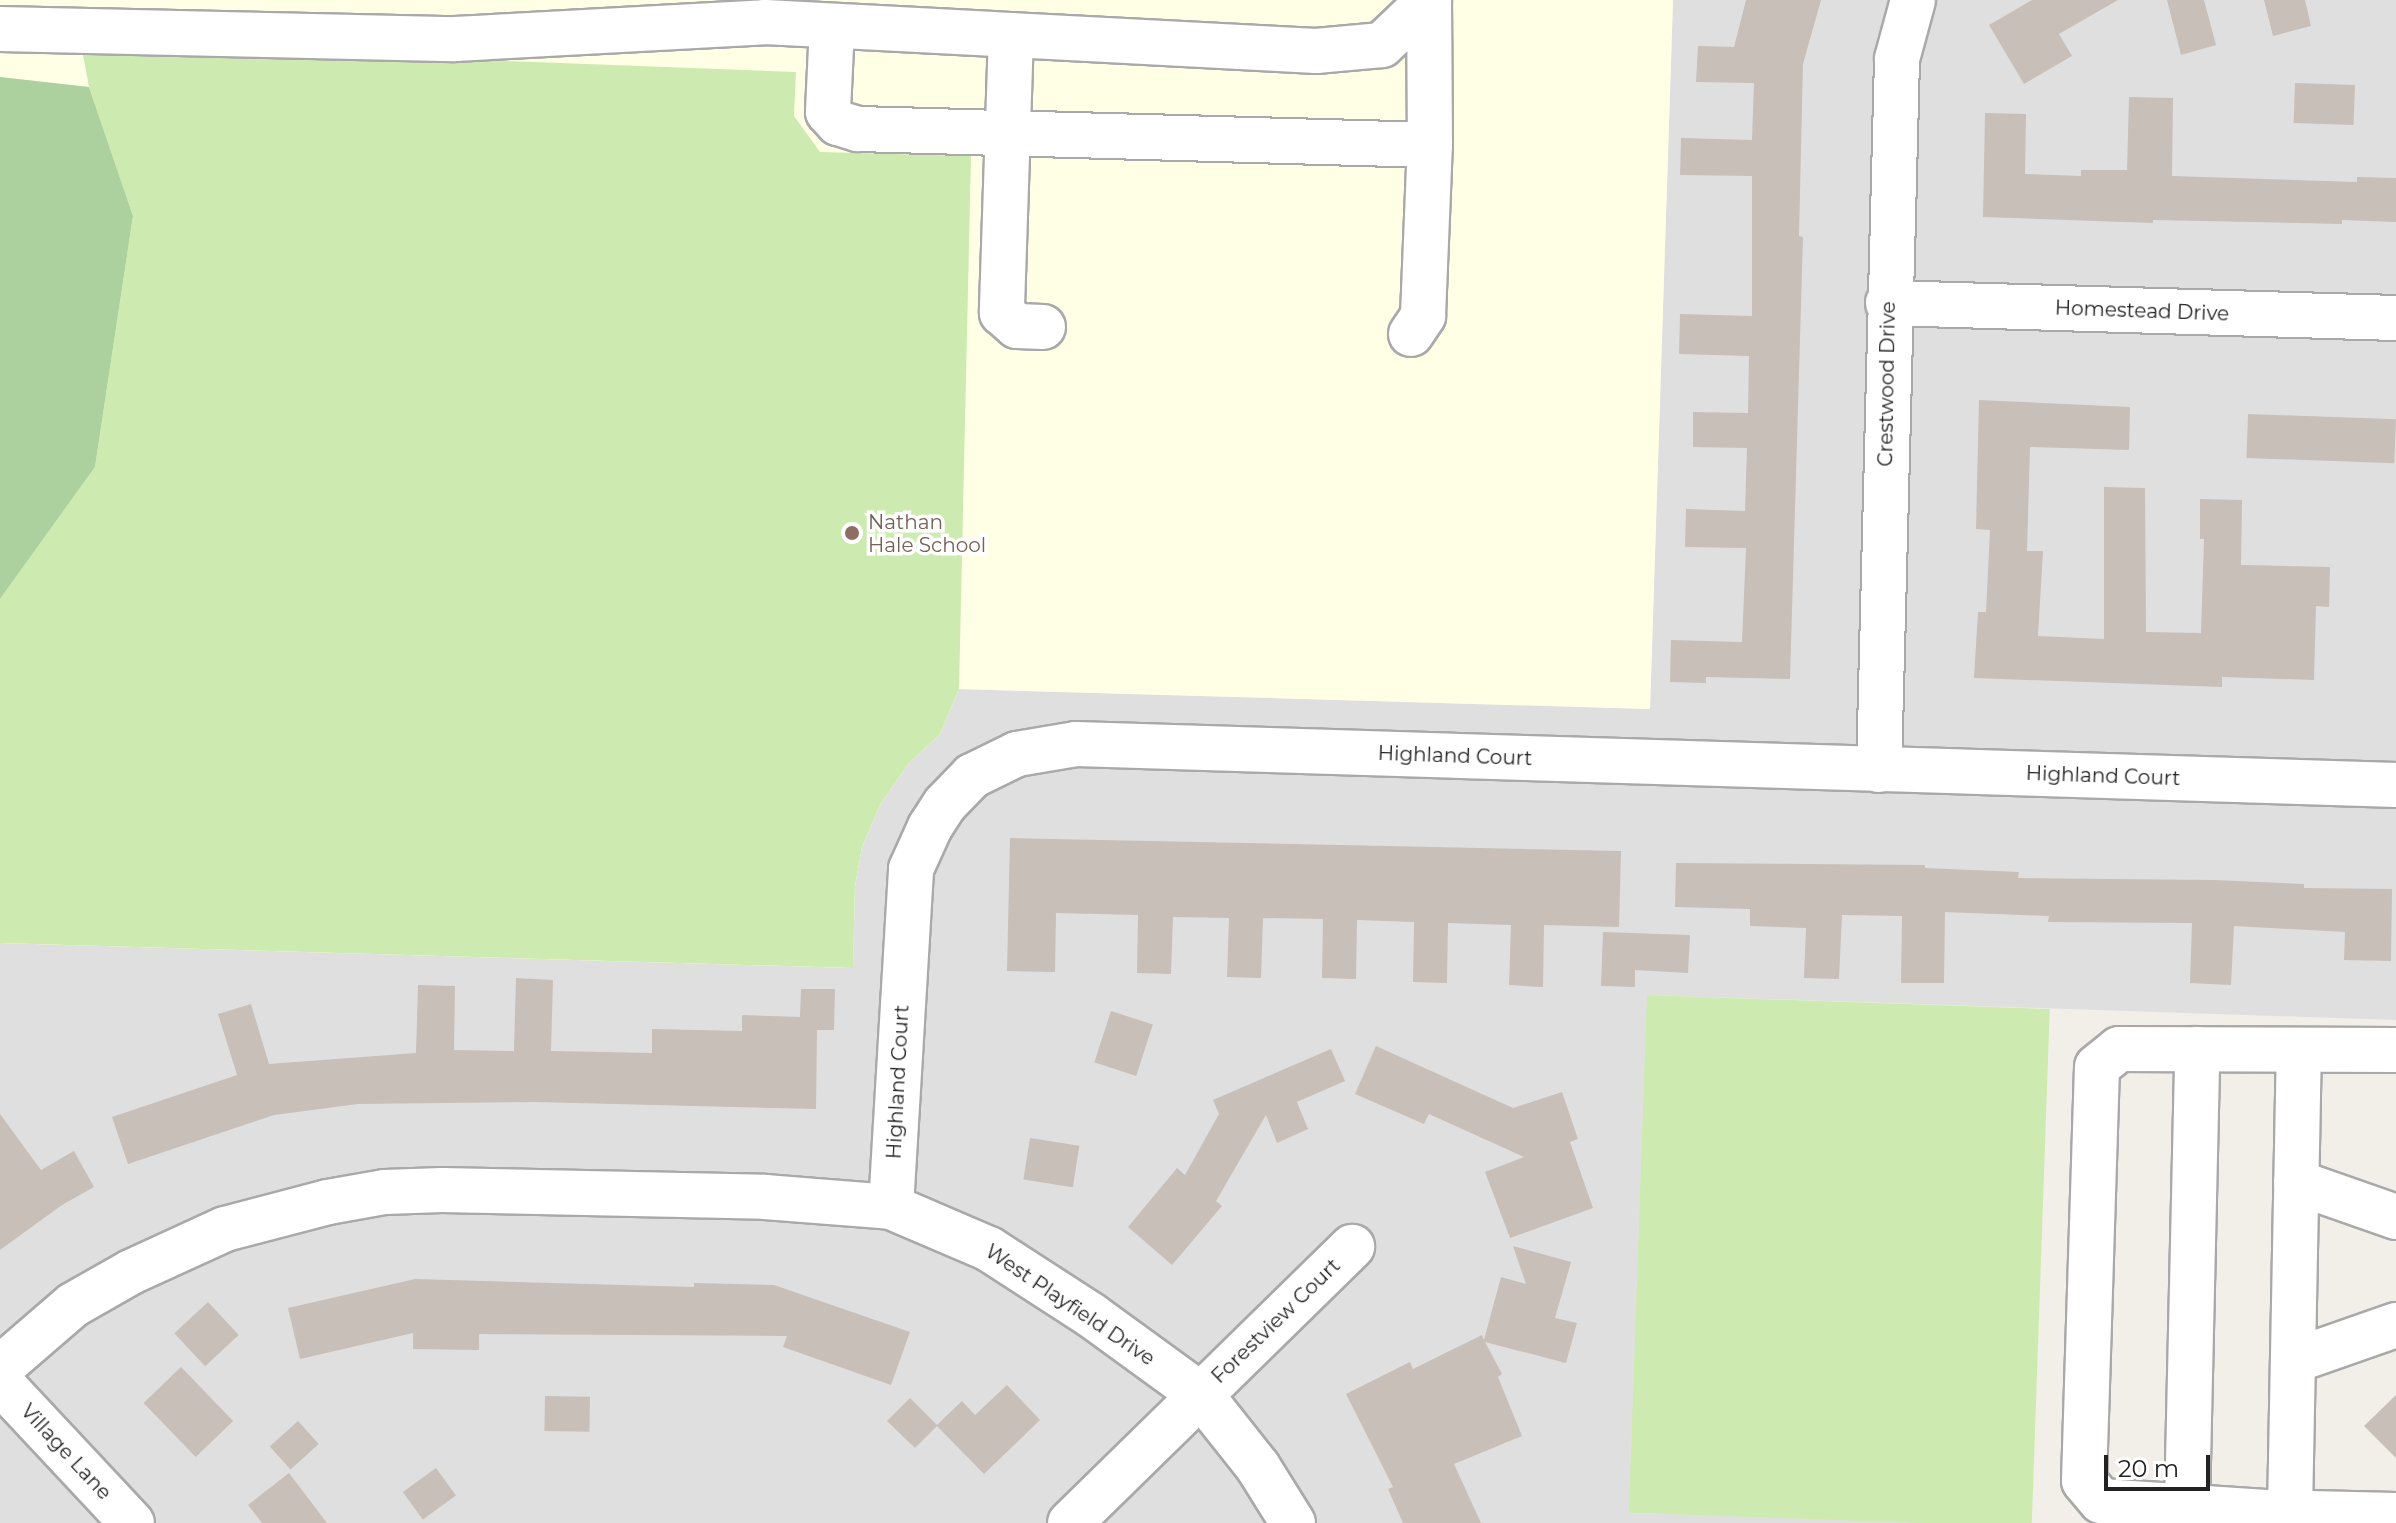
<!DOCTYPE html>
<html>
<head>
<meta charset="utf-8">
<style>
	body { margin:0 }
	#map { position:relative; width:2396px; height:1523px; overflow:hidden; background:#f2efe9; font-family:Montserrat,sans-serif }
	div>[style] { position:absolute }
	.residential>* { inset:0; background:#e0dfdf }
	.education>* { inset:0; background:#ffffe5 }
	.grass>* { inset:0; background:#cdebb0; transform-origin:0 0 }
	.forest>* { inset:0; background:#add19e }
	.building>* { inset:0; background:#c7bfb8; transform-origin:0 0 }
	.roads { filter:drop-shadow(2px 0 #a9a9a9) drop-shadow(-2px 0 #a9a9a9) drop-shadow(0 2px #a9a9a9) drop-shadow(0 -2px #a9a9a9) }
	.minor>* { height:44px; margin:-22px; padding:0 22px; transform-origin:22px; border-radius:22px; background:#fff }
	.dots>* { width:22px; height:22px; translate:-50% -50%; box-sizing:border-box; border:4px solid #fff; border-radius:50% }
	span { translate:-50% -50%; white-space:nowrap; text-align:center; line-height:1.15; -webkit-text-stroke:7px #fff; paint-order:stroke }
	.street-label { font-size:20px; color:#222 }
	.education-label { font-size:20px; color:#785e54 }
	.left { translate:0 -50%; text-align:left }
	.scale { position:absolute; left:2104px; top:1455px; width:106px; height:36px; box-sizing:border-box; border:4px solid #222; border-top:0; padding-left:10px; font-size:24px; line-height:28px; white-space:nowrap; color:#222; -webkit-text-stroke:6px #fff; paint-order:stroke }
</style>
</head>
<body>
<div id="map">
	<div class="residential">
		<div style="clip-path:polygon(1673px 0,2396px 0,2396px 1020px,1648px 995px,1631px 1513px,2018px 1523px,0 1523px,0 943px,852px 968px,855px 886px,862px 847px,881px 803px,909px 763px,940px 734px,959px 689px,1650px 709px)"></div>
	</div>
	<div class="education">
		<div style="clip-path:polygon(0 0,1673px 0,1650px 709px,959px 689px,940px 734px,909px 763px,881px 803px,862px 847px,855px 886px,853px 968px,0 943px,0 599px,95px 467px,89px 87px,0 77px)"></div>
	</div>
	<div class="grass">
		<div style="clip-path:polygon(81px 45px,796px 72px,794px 116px,820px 152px,971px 156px,959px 689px,940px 734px,909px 763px,881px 803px,862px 847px,855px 886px,853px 968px,0 943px,0 599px,95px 467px,133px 216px,89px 87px)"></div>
		<div style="left:1647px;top:995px;width:403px;height:518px;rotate:2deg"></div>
	</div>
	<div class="forest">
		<div style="clip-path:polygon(0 77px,89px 87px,133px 216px,95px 467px,0 599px)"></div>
	</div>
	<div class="building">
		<div style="clip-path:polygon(1746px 0,1821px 0,1803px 64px,1799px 236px,1803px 237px,1790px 679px,1706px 677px,1706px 683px,1670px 682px,1671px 640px,1742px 642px,1746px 548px,1685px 547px,1686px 509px,1745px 511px,1747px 448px,1693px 447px,1693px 412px,1748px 413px,1749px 356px,1679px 354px,1680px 314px,1752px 316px,1752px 176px,1680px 175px,1681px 138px,1752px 140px,1754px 83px,1696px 82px,1698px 46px,1734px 47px)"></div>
		<div style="clip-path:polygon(2032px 0,2118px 0,2059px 34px,2072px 56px,2024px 84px,1989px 25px)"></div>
		<div style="clip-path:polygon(2167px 0,2204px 0,2216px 45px,2181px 55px)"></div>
		<div style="clip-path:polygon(2264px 0,2305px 0,2311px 26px,2273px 36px)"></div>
		<div style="left:2295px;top:83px;width:60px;height:40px;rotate:2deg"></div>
		<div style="clip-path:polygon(2129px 97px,2173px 98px,2172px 176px,2357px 182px,2357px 177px,2396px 178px,2396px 222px,2342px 220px,2342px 224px,2153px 220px,2153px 223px,1983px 217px,1985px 113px,2026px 114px,2025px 174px,2081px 176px,2081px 170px,2127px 170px)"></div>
		<div style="clip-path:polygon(1979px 400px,2130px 407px,2129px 450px,2030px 447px,2027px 551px,2043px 551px,2038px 636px,2104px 639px,2104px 487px,2145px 488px,2146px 632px,2201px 633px,2204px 539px,2200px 539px,2200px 499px,2242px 500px,2241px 565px,2330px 567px,2329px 607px,2316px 606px,2314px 680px,2222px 677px,2222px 687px,1974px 678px,1978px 612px,1986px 612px,1990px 530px,1976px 529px)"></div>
		<div style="left:2248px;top:414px;width:148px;height:44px;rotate:2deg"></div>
		<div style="clip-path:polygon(1010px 838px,1621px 851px,1619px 927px,1544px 925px,1543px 987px,1509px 985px,1511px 925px,1448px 923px,1447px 983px,1413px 982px,1414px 922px,1357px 920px,1356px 979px,1322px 978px,1323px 919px,1263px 918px,1261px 978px,1227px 977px,1229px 918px,1173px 917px,1171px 974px,1137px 973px,1138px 915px,1056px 913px,1055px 972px,1007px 971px)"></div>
		<div style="clip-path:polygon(1676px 863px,1925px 865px,1925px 868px,2019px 872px,2018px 878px,2214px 880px,2304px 884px,2304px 888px,2392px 889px,2391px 961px,2344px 960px,2345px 932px,2234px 926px,2231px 985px,2190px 983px,2192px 923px,2048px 922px,2049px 916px,1945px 912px,1944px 983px,1901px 983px,1902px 916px,1842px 915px,1839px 979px,1804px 978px,1806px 928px,1750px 926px,1750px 909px,1675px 907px)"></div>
		<div style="clip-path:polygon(1603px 932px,1690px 935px,1688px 973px,1635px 970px,1635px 987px,1601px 986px)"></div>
		<div style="clip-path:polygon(516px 978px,553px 980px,551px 1051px,652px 1053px,652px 1029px,742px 1031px,742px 1015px,800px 1017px,801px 989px,835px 989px,834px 1030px,817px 1030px,816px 1109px,535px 1102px,358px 1104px,274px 1115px,128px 1164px,112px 1117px,237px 1075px,218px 1014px,251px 1004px,269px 1064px,416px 1053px,418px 985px,455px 986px,454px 1050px,514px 1051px)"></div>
		<div style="left:1111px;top:1011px;width:44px;height:54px;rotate:18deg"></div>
		<div style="clip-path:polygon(1376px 1046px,1513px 1108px,1562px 1092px,1578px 1139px,1570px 1142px,1593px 1208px,1510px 1238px,1485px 1172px,1524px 1157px,1429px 1114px,1424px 1124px,1355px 1094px)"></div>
		<div style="clip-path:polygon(1331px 1049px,1345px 1081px,1297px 1102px,1308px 1129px,1277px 1143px,1266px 1115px,1216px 1201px,1222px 1206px,1172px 1265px,1128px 1227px,1177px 1168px,1185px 1175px,1219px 1114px,1213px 1100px)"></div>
		<div style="clip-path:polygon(0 1114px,41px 1170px,74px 1151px,94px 1187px,62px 1205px,0 1250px)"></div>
		<div style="left:1030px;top:1138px;width:50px;height:42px;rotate:9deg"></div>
		<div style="clip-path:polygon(1513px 1246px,1571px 1262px,1555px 1318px,1577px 1323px,1566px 1363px,1485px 1342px,1502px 1374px,1498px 1377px,1522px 1436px,1454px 1464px,1481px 1523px,1403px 1523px,1388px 1489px,1393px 1487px,1346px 1394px,1410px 1362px,1413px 1369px,1482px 1335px,1484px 1340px,1501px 1277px,1526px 1284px)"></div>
		<div style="clip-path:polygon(415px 1279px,694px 1287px,694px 1283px,774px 1285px,910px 1332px,891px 1385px,783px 1347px,787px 1336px,479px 1334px,479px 1350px,413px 1349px,413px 1333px,300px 1359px,288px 1308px)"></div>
		<div style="left:208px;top:1302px;width:45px;height:46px;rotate:47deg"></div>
		<div style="left:181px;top:1367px;width:75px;height:52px;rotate:46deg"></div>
		<div style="clip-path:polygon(1007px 1385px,1040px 1420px,984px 1474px,937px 1426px,915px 1448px,887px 1421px,910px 1398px,937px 1425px,962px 1401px,975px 1415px)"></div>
		<div style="clip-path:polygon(2396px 1395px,2396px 1458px,2364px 1426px)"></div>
		<div style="left:545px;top:1396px;width:45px;height:35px;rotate:1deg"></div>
		<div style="left:298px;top:1421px;width:31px;height:38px;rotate:48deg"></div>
		<div style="left:436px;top:1468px;width:34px;height:41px;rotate:54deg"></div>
		<div style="clip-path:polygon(289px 1473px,327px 1523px,262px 1523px,248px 1505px)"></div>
	</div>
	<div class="roads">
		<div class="minor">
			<div style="left:832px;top:26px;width:86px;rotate:92.7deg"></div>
			<div style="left:828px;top:112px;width:15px;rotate:48deg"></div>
			<div style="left:838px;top:123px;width:21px;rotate:17deg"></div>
			<div style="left:858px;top:129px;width:572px;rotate:1.6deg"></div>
			<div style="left:0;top:29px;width:455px;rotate:1.3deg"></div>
			<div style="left:455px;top:39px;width:310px;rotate:-3.1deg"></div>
			<div style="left:765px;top:22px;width:552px;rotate:3.01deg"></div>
			<div style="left:1316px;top:51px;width:66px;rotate:-5.2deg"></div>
			<div style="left:1382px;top:45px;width:65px;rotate:-43.8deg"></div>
			<div style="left:1011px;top:35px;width:278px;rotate:91.9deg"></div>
			<div style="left:1002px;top:313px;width:20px;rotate:41deg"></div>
			<div style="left:1017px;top:326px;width:26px;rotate:2deg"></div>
			<div style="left:1888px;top:303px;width:508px;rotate:1.69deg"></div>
			<div style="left:1411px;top:334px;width:22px;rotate:-56deg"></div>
			<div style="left:1423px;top:316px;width:171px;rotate:-87.7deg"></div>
			<div style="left:1430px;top:145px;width:145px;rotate:-90.4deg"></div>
			<div style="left:1879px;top:770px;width:711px;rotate:-88.55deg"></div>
			<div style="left:1897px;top:59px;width:61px;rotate:-74.8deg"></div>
			<div style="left:2396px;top:1050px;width:277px;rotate:-179.8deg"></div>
			<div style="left:2119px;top:1049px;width:28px;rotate:141deg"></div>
			<div style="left:2097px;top:1067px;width:414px;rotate:91.8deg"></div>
			<div style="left:2084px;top:1481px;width:26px;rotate:50deg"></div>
			<div style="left:2101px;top:1501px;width:165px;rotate:3.8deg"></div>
			<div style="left:2266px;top:1512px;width:130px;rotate:1.3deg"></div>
			<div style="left:2296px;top:1182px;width:106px;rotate:19.3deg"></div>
			<div style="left:891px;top:1207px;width:339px;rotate:-86.6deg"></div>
			<div style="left:911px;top:869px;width:46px;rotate:-65.7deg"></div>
			<div style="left:930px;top:827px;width:27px;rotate:-57deg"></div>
			<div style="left:945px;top:804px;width:39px;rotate:-46deg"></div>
			<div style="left:972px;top:776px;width:50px;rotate:-26.1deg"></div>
			<div style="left:1017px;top:754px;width:60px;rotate:-9.6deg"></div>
			<div style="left:1076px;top:744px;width:1321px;rotate:1.78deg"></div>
			<div style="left:2293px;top:1361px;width:109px;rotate:-19.3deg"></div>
			<div style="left:0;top:1368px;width:96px;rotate:-40.8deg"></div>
			<div style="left:73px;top:1305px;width:67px;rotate:-29.6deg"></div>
			<div style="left:131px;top:1272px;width:103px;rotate:-24.6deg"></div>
			<div style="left:225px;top:1229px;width:106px;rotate:-14.7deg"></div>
			<div style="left:328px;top:1202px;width:58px;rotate:-10deg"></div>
			<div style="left:385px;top:1192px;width:57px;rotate:-2deg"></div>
			<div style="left:442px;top:1190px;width:323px;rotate:1.2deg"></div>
			<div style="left:765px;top:1197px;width:126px;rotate:4.5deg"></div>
			<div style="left:891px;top:1207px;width:107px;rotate:23.2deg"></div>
			<div style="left:989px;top:1249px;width:121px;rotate:32.9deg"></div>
			<div style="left:1091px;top:1315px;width:136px;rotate:36deg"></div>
			<div style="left:1201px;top:1395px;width:92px;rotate:51.6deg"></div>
			<div style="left:1258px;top:1467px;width:66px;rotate:58deg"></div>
			<div style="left:0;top:1382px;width:193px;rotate:46.9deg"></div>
			<div style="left:2187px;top:1507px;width:458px;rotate:-88.7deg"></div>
			<div style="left:2290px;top:1512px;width:462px;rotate:-88.9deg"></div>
			<div style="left:1070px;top:1523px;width:395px;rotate:-44.4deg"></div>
		</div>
	</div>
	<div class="dots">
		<div style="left:852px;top:533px;background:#8d6e63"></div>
	</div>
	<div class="street-label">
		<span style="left:2142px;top:311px;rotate:2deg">Homestead Drive</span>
		<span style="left:1887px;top:384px;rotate:-89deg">Crestwood Drive</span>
		<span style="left:1455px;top:756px;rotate:2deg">Highland Court</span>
		<span style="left:2103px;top:776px;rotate:2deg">Highland Court</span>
		<span style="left:898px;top:1082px;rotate:-87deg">Highland Court</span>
		<span style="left:1070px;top:1305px;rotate:34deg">West Playfield Drive</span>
		<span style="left:1276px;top:1321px;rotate:-44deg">Forestview Court</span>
		<span style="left:66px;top:1452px;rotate:47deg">Village Lane</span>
	</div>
	<div class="education-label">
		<span class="left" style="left:868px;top:534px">Nathan<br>Hale School</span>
	</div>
	<div class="scale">20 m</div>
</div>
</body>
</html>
